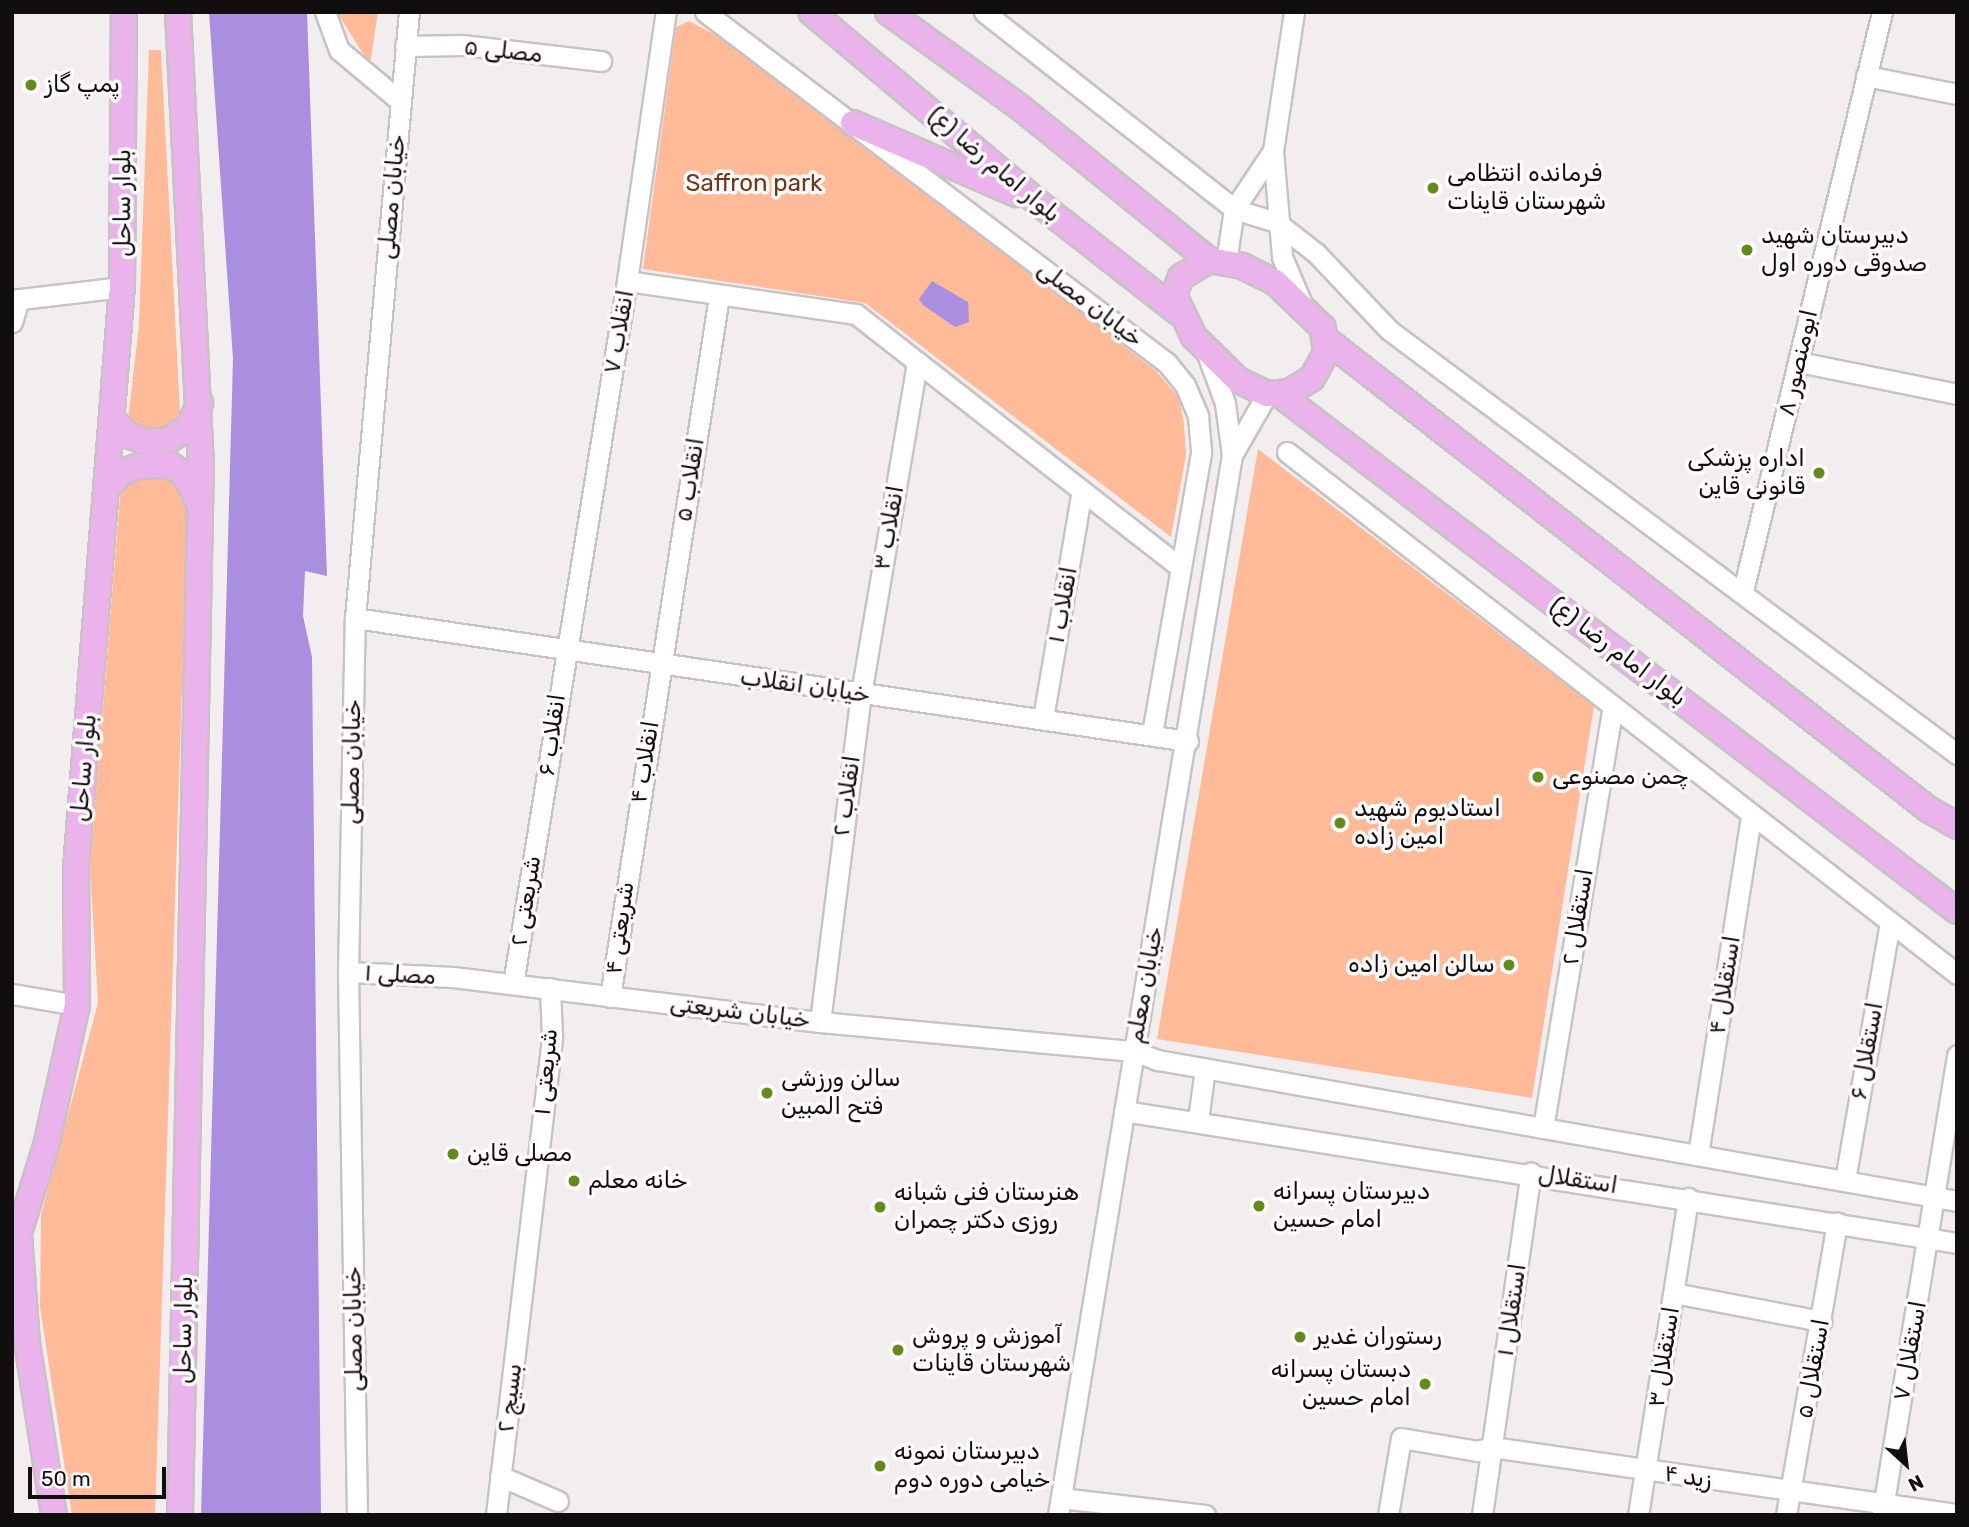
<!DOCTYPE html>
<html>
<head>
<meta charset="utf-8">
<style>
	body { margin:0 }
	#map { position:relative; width:1969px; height:1527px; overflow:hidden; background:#f2edef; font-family:Rubik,"Noto Sans Arabic",sans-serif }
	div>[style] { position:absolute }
	.green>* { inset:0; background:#ffba98 }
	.water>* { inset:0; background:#aa8edf }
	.roads { filter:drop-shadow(2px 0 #c7c2c4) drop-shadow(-2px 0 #c7c2c4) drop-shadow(0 2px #c7c2c4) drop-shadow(0 -2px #c7c2c4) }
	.minor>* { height:19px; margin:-9.5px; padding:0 9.5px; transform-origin:9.5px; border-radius:9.5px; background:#fff }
	.major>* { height:24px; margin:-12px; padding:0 12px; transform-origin:12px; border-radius:12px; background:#ebb3ec }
	.dots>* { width:19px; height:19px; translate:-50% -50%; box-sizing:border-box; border:4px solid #fffafc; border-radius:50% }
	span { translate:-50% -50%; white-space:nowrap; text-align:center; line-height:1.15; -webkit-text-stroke:7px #fffafc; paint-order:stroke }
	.street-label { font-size:24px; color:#100e0f }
	.poi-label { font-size:24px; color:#100e0f }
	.left { translate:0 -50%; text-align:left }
	.right { translate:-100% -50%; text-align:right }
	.park-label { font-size:24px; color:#6e3718 }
	.frame { position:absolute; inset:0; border:14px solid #100e0f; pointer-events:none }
	.north { position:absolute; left:1871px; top:1429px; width:70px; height:70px; -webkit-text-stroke:5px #fffafc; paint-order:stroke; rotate:153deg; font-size:19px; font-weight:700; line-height:28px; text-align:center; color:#100e0f }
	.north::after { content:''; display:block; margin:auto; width:24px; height:32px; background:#100e0f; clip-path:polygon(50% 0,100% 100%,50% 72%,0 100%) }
	.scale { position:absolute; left:28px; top:1467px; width:138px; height:32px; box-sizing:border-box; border:4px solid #100e0f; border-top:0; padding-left:9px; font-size:21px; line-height:24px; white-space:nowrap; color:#100e0f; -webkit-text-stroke:5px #fffafc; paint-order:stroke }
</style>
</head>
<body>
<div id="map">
	<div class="green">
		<div style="clip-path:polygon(337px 12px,378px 12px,370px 65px)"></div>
		<div style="clip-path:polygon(689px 21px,740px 48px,1156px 371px,1179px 398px,1184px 423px,1186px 455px,1171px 537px,865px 303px,643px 269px,676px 27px)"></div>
		<div style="clip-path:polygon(149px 50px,161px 50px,180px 412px,169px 426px,150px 429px,128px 421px,139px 325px)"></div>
		<div style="clip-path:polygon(1258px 449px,1594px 706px,1532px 1098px,1157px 1039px)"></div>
		<div style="clip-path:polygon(151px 474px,178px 485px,188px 502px,155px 1515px,72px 1515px,40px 1307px,41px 1215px,98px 1003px,90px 866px,121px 484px)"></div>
	</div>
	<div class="water">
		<div style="clip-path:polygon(209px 12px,307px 12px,327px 576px,305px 571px,303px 616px,312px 657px,321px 1515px,201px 1515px,233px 359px)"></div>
		<div style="clip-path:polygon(932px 281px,968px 302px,969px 322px,955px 327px,923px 305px,919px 299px)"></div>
	</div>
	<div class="roads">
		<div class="minor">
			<div style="left:325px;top:12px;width:40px;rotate:69.8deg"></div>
			<div style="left:339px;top:50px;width:80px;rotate:39.9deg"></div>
			<div style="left:705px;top:12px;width:580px;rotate:37.23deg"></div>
			<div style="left:1167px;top:363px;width:28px;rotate:51deg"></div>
			<div style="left:1185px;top:385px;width:34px;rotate:67deg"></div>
			<div style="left:1198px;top:416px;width:37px;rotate:85deg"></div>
			<div style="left:1201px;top:453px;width:286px;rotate:99.9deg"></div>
			<div style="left:984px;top:12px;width:318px;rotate:38.2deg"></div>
			<div style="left:1234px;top:209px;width:44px;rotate:17.2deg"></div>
			<div style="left:1276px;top:222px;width:51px;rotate:37.8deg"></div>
			<div style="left:1316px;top:253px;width:106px;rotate:46.5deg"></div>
			<div style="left:1389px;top:330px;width:709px;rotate:36.74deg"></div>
			<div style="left:405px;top:46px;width:58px;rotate:-1deg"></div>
			<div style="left:463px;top:45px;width:139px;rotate:6.6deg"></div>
			<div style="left:1866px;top:76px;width:93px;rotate:11.2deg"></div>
			<div style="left:1273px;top:151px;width:141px;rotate:-81.4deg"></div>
			<div style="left:1226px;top:262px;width:54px;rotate:-81.4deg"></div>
			<div style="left:1234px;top:209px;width:70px;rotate:-56.1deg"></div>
			<div style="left:1273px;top:151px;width:106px;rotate:85.1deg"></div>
			<div style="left:1282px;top:257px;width:53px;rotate:66.8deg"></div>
			<div style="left:627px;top:281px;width:231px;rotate:8.2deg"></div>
			<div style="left:856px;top:314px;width:412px;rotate:38deg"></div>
			<div style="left:12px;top:300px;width:111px;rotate:-6.7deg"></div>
			<div style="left:12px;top:322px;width:24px;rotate:-73deg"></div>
			<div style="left:1799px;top:362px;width:161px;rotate:11.4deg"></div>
			<div style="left:1287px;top:452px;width:849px;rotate:37.92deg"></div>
			<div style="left:1232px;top:455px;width:70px;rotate:-60.2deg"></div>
			<div style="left:1743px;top:591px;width:595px;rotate:-76.5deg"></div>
			<div style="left:355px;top:618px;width:842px;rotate:8.4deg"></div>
			<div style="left:1043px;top:718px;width:230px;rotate:-80.3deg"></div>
			<div style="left:348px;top:972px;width:105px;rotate:2.7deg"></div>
			<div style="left:453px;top:977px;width:370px;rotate:7deg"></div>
			<div style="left:820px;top:1022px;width:315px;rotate:5.3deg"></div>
			<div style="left:1134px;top:1051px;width:26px;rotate:21deg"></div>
			<div style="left:1158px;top:1060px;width:811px;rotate:10.01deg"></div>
			<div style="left:513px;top:984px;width:712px;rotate:-80.79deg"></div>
			<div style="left:627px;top:281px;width:272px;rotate:-81.8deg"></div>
			<div style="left:12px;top:994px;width:66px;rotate:9.6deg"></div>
			<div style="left:610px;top:997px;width:709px;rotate:-81.16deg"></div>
			<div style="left:820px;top:1022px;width:331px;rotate:-82.9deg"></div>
			<div style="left:861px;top:694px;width:337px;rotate:-80.4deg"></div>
			<div style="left:1124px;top:1111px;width:843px;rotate:9deg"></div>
			<div style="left:1198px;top:1120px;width:52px;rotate:-82.3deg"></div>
			<div style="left:1543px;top:1128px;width:427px;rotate:-80.6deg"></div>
			<div style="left:1698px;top:1155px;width:344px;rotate:-81.1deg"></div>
			<div style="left:1845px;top:1180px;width:262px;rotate:-80.1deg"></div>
			<div style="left:1674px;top:1293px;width:150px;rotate:10.8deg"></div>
			<div style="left:500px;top:1476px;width:63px;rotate:23.3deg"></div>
			<div style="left:1061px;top:1498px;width:145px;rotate:6.7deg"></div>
			<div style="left:1882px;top:1514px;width:465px;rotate:-80.7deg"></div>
			<div style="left:357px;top:1515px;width:543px;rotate:-90.95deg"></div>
			<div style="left:348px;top:972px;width:354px;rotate:-88.9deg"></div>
			<div style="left:355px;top:618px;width:608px;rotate:-84.91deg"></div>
			<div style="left:496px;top:1515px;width:482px;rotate:-83.3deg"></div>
			<div style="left:552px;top:1036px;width:48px;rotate:-92.4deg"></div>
			<div style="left:1058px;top:1515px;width:1074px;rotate:-80.68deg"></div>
			<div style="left:1232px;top:455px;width:52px;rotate:-97.7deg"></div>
			<div style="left:1225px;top:403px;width:55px;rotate:-110.1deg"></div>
			<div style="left:1388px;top:1515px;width:78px;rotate:-80.4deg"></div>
			<div style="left:1401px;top:1438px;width:77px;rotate:9.7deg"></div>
			<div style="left:1477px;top:1451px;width:16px;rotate:-15deg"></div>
			<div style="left:1492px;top:1447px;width:470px;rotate:8.2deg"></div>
			<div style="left:1482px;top:1515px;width:346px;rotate:-81.9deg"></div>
			<div style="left:1638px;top:1515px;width:321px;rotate:-81deg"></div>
			<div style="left:1786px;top:1515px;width:297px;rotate:-80.1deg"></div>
		</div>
		<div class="major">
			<div style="left:178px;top:12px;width:448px;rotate:87.1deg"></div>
			<div style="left:201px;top:459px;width:1056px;rotate:91.14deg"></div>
			<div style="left:811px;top:12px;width:300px;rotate:40deg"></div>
			<div style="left:1041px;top:205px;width:175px;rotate:38deg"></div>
			<div style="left:888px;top:12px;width:164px;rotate:35.8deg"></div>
			<div style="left:1021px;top:108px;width:242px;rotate:39deg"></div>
			<div style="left:853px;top:123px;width:178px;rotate:23.5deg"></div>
			<div style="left:1209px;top:260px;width:34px;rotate:10deg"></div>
			<div style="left:1242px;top:266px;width:37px;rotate:26deg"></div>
			<div style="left:1275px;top:282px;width:66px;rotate:43.8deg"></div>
			<div style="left:1323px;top:328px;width:25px;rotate:83deg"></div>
			<div style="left:1326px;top:353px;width:29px;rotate:119deg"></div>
			<div style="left:1312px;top:378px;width:26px;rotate:148deg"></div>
			<div style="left:1290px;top:392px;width:23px;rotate:175deg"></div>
			<div style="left:1267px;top:394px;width:32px;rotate:-154deg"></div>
			<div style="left:1238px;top:380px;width:62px;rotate:-135.7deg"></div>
			<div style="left:1194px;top:337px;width:47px;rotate:-115.5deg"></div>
			<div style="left:1174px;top:295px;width:19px;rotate:-69deg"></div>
			<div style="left:1181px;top:277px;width:33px;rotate:-31deg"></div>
			<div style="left:1324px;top:338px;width:766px;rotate:37.95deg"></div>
			<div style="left:1928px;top:809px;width:34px;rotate:30deg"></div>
			<div style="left:1278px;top:393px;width:854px;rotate:37.34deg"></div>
			<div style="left:113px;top:420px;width:21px;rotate:47deg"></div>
			<div style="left:127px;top:435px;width:22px;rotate:18deg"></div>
			<div style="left:148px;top:442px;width:21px;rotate:-5deg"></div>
			<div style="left:169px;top:440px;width:23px;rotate:-34deg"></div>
			<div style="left:188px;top:427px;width:27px;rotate:-63deg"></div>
			<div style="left:109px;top:485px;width:19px;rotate:-43deg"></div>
			<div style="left:123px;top:472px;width:17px;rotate:-21deg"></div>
			<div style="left:139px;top:466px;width:31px;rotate:-2deg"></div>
			<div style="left:170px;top:465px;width:18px;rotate:34deg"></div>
			<div style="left:185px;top:475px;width:30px;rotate:63deg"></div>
			<div style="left:54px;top:1515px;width:174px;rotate:-98.9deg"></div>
			<div style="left:27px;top:1343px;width:110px;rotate:-94.2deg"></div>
			<div style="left:19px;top:1233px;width:91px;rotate:-72.8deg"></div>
			<div style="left:46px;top:1146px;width:144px;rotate:-77.6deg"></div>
			<div style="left:77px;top:1005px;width:138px;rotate:-90.4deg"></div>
			<div style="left:76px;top:867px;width:582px;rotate:-85.47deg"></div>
			<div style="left:122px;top:287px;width:275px;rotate:-89.6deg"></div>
		</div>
	</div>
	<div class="dots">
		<div style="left:31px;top:85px;background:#628c1a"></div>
		<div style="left:1433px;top:188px;background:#628c1a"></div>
		<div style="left:1747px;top:250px;background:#628c1a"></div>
		<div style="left:1819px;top:473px;background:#628c1a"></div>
		<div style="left:1538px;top:777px;background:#628c1a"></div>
		<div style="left:1340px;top:823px;background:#628c1a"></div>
		<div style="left:1509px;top:965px;background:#628c1a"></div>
		<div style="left:767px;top:1093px;background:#628c1a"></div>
		<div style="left:453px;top:1154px;background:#628c1a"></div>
		<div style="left:574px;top:1181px;background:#628c1a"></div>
		<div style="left:1259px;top:1206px;background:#628c1a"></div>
		<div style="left:880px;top:1207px;background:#628c1a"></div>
		<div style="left:1300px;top:1337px;background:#628c1a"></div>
		<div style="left:898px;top:1350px;background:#628c1a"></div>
		<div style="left:1425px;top:1384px;background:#628c1a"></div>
		<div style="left:880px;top:1466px;background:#628c1a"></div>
	</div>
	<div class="street-label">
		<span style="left:503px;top:51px;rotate:6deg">مصلی ۵</span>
		<span style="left:994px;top:165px;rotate:40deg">بلوار امام رضا (ع)</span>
		<span style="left:392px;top:197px;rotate:-85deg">خیابان مصلی</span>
		<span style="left:123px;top:203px;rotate:-90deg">بلوار ساحل</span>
		<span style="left:1090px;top:304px;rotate:37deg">خیابان مصلی</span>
		<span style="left:619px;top:332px;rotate:-80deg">انقلاب ۷</span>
		<span style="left:1798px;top:363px;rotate:-77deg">ابومنصور ۸</span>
		<span style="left:690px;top:480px;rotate:-81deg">انقلاب ۵</span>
		<span style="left:889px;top:528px;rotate:-80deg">انقلاب ۳</span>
		<span style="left:1063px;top:605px;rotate:-80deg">انقلاب ۱</span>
		<span style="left:1618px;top:652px;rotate:37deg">بلوار امام رضا (ع)</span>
		<span style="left:805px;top:686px;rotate:8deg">خیابان انقلاب</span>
		<span style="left:552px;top:735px;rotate:-82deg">انقلاب ۶</span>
		<span style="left:352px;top:762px;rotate:-89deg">خیابان مصلی</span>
		<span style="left:645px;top:762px;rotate:-81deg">انقلاب ۴</span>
		<span style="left:84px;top:768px;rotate:-85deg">بلوار ساحل</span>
		<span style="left:847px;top:796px;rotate:-82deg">انقلاب ۲</span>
		<span style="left:526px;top:901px;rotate:-81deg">شریعتی ۲</span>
		<span style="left:1578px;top:917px;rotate:-81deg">استقلال ۲</span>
		<span style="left:620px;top:928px;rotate:-82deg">شریعتی ۴</span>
		<span style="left:400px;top:975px;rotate:3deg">مصلی ۱</span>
		<span style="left:1145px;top:985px;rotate:-80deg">خیابان معلم</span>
		<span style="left:1725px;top:985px;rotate:-81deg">استقلال ۴</span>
		<span style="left:740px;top:1012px;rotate:7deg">خیابان شریعتی</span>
		<span style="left:1867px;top:1051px;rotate:-80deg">استقلال ۶</span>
		<span style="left:546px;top:1072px;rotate:-85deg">شریعتی ۱</span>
		<span style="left:1578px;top:1180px;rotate:9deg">استقلال</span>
		<span style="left:1512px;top:1310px;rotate:-82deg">استقلال ۱</span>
		<span style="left:354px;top:1329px;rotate:-91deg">خیابان مصلی</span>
		<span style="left:184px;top:1330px;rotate:-89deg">بلوار ساحل</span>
		<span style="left:1910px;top:1351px;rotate:-80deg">استقلال ۷</span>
		<span style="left:1664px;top:1357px;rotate:-81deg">استقلال ۳</span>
		<span style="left:1813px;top:1369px;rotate:-80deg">استقلال ۵</span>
		<span style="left:510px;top:1398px;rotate:-83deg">بسیج ۲</span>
		<span style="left:1688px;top:1477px;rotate:9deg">زید ۴</span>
	</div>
	<div class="poi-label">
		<span class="left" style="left:45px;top:85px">پمپ گاز</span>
		<span class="left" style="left:1447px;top:188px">فرمانده انتظامی<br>شهرستان قاینات</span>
		<span class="left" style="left:1761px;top:250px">دبیرستان شهید<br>صدوقی دوره اول</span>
		<span class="right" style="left:1805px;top:473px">اداره پزشکی<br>قانونی قاین</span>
		<span class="left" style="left:1552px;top:777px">چمن مصنوعی</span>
		<span class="left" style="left:1354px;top:823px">استادیوم شهید<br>امین زاده</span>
		<span class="right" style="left:1495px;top:965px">سالن امین زاده</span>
		<span class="left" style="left:781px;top:1093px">سالن ورزشی<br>فتح المبین</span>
		<span class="left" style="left:467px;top:1154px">مصلی قاین</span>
		<span class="left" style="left:588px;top:1181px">خانه معلم</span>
		<span class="left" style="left:1273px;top:1206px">دبیرستان پسرانه<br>امام حسین</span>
		<span class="left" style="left:894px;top:1207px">هنرستان فنی شبانه<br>روزی دکتر چمران</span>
		<span class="left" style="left:912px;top:1350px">آموزش و پروش<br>شهرستان قاینات</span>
		<span class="left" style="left:1314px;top:1337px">رستوران غدیر</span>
		<span class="right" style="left:1411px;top:1384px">دبستان پسرانه<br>امام حسین</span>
		<span class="left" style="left:894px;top:1466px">دبیرستان نمونه<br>خیامی دوره دوم</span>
	</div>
	<div class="park-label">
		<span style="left:754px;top:184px">Saffron park</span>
	</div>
	<div class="frame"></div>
	<div class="north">N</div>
	<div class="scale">50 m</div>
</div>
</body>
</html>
